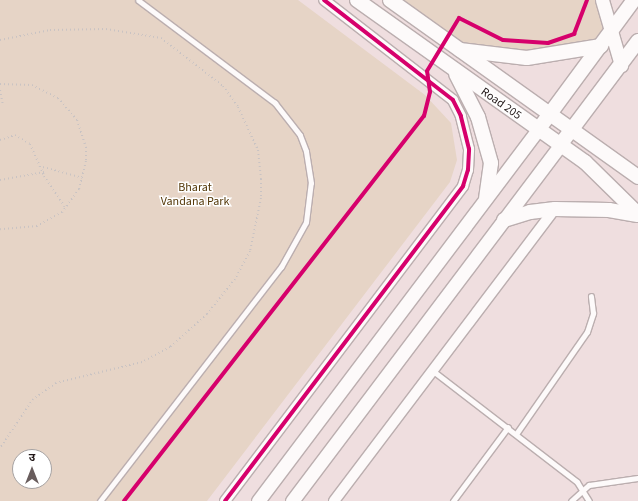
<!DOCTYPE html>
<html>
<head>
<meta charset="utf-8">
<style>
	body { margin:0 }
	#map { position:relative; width:638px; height:501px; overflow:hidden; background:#efdedf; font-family:"Source Sans 3","Noto Sans Devanagari",sans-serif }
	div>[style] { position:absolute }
	.green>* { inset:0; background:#e6d4c6 }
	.path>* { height:2px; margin-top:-1px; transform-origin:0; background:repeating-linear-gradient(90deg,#c9c3c3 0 1px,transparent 0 4px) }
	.roads { filter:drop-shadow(1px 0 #bbaeaf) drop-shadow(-1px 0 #bbaeaf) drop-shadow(0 1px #bbaeaf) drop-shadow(0 -1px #bbaeaf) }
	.service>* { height:5px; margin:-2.5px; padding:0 2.5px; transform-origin:2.5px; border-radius:2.5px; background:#fdfafa }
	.minor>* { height:10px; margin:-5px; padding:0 5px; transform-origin:5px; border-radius:5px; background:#fdfafa }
	.tertiary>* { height:13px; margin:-6.5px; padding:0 6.5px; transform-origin:6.5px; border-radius:6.5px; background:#fdfafa }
	.secondary>* { height:14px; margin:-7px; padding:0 7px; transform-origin:7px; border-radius:7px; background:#fdfafa }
	.cycleway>* { height:4px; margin:-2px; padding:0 2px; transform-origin:2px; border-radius:2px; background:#d6006c }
	span { translate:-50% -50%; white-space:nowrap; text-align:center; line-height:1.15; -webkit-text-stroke:3px #fff; paint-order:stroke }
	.street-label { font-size:12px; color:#211717 }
	.park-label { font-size:12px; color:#533707 }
	.north { position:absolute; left:12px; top:449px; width:40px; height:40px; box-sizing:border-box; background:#fff; border:1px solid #a6a2a2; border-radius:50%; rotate:0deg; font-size:11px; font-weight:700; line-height:16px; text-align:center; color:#211717 }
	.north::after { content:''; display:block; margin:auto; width:14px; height:18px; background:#695d5d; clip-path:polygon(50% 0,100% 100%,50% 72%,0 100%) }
</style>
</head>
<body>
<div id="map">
	<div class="green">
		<div style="clip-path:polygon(evenodd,0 0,298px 0,425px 95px,451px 123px,457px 160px,450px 182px,207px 501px,0 501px,0 0,20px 457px,44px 457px,44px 481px,20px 481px,20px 457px)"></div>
		<div style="clip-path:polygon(395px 0,602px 0,611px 33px,569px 53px,457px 49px)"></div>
	</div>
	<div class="path">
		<div style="left:0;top:40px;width:51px;rotate:-11.3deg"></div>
		<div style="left:50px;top:30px;width:56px;rotate:-1deg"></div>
		<div style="left:106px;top:29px;width:56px;rotate:9.3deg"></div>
		<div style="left:161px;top:38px;width:78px;rotate:37.7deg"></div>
		<div style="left:223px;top:86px;width:26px;rotate:54deg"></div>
		<div style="left:238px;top:107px;width:47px;rotate:65.1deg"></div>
		<div style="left:258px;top:150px;width:29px;rotate:84deg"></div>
		<div style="left:261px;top:179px;width:19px;rotate:90deg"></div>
		<div style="left:261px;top:198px;width:54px;rotate:101.7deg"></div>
		<div style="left:250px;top:251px;width:32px;rotate:118deg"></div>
		<div style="left:235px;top:279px;width:45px;rotate:128.7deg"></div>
		<div style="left:207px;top:314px;width:50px;rotate:138.3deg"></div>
		<div style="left:170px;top:347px;width:32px;rotate:152deg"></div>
		<div style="left:142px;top:362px;width:89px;rotate:166.3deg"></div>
		<div style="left:56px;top:383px;width:28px;rotate:145deg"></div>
		<div style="left:33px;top:399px;width:59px;rotate:124deg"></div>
		<div style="left:0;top:84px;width:32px;rotate:2deg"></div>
		<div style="left:32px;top:85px;width:29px;rotate:27deg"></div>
		<div style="left:58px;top:98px;width:29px;rotate:49deg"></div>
		<div style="left:77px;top:120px;width:28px;rotate:72deg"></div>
		<div style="left:86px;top:147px;width:14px;rotate:90deg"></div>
		<div style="left:86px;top:161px;width:29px;rotate:104deg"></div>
		<div style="left:79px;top:189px;width:29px;rotate:126deg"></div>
		<div style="left:62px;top:212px;width:29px;rotate:151deg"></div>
		<div style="left:37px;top:226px;width:37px;rotate:175deg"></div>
		<div style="left:0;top:90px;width:16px;rotate:79deg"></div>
		<div style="left:0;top:140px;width:16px;rotate:-18deg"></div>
		<div style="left:15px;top:135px;width:17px;rotate:31deg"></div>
		<div style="left:30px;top:144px;width:35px;rotate:66deg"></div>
		<div style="left:44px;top:176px;width:37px;rotate:56deg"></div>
		<div style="left:43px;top:167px;width:41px;rotate:15.4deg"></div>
		<div style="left:0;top:180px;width:45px;rotate:-10.3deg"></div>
	</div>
	<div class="roads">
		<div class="service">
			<div style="left:433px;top:371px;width:182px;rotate:37.6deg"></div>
			<div style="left:577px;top:482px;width:22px;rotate:58deg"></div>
			<div style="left:516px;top:434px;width:124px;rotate:-55.2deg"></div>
			<div style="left:587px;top:332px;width:20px;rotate:-72deg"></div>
			<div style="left:593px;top:313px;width:17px;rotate:-97deg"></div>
			<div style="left:100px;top:501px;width:296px;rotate:-52.3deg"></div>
			<div style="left:281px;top:267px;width:51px;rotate:-60.9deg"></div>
			<div style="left:306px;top:222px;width:39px;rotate:-83deg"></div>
			<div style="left:311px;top:183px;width:32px;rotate:-99deg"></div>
			<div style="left:306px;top:151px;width:17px;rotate:-111deg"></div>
			<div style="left:300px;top:135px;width:41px;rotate:-128deg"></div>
			<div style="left:275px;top:103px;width:171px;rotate:-143.1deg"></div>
			<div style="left:453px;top:501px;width:92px;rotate:-53.4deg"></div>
			<div style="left:571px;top:501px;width:24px;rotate:-42deg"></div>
			<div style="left:589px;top:485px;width:49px;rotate:-8.1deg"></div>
		</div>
		<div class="minor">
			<div style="left:225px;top:501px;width:395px;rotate:-52.9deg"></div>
			<div style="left:463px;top:186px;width:17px;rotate:-73deg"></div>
			<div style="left:468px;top:170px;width:21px;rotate:-87deg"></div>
			<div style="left:469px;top:149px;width:34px;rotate:-104deg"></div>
			<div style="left:461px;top:116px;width:18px;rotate:-117deg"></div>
			<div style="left:453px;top:100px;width:163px;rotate:-142.2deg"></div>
			<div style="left:334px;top:501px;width:366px;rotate:-52.9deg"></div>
		</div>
		<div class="tertiary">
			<div style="left:602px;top:0;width:68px;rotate:73.7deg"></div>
			<div style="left:258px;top:501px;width:465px;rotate:-53deg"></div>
			<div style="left:292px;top:501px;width:446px;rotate:-53deg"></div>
		</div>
		<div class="secondary">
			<div style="left:357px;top:0;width:280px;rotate:35.4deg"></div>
			<div style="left:585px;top:162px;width:74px;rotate:44.5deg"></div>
			<div style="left:390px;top:0;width:305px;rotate:35.5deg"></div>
			<div style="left:460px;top:50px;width:67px;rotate:6.8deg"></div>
			<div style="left:527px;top:58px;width:75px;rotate:-9.2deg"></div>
			<div style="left:456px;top:74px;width:48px;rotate:62.9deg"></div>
			<div style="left:478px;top:117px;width:48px;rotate:74.2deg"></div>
			<div style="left:491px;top:163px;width:35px;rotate:98deg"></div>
			<div style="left:538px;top:130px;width:162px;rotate:-53.6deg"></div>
			<div style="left:560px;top:145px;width:130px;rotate:-53.1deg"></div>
			<div style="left:504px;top:220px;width:27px;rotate:-17deg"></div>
			<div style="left:530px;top:212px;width:25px;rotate:-7deg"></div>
			<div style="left:555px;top:209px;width:54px;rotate:1.1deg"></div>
			<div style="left:609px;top:210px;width:29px;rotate:10deg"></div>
		</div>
	</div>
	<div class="cycleway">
		<div style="left:124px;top:501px;width:488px;rotate:-52.1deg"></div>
		<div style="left:424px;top:116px;width:25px;rotate:-76deg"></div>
		<div style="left:430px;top:92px;width:21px;rotate:-98deg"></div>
		<div style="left:427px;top:71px;width:62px;rotate:-58.9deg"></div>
		<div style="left:459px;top:18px;width:49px;rotate:26.6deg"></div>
		<div style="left:503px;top:40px;width:45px;rotate:3.8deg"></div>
		<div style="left:548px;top:43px;width:28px;rotate:-19deg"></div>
		<div style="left:574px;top:34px;width:36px;rotate:-69deg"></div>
		<div style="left:225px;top:501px;width:395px;rotate:-52.9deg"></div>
		<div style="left:463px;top:186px;width:17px;rotate:-73deg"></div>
		<div style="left:468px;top:170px;width:21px;rotate:-87deg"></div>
		<div style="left:469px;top:149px;width:34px;rotate:-104deg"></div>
		<div style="left:461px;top:116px;width:18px;rotate:-117deg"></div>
		<div style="left:453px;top:100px;width:163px;rotate:-142.2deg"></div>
	</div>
	<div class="street-label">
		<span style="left:501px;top:104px;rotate:35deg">Road 205</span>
	</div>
	<div class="park-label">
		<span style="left:195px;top:195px">Bharat<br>Vandana Park</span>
	</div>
	<div class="north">उ</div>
</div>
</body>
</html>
